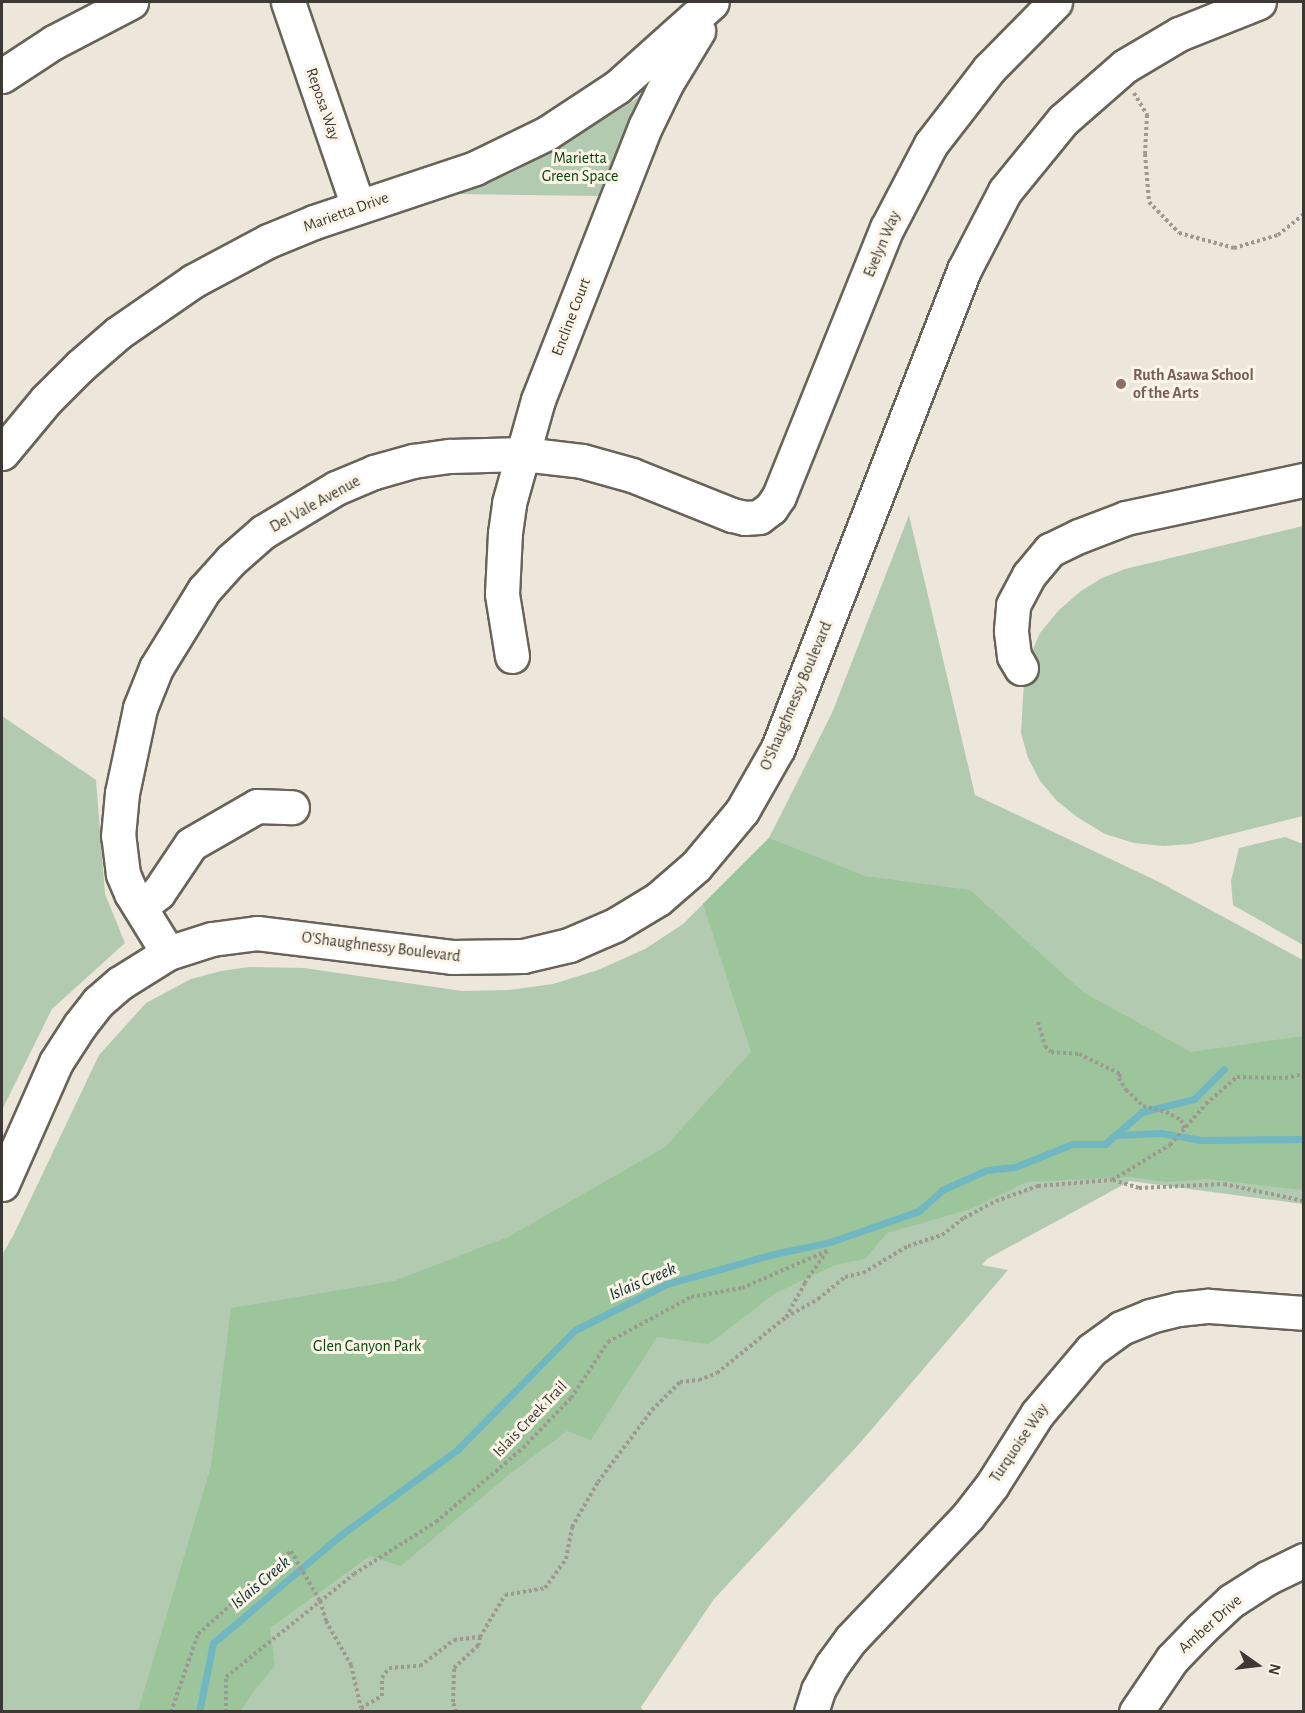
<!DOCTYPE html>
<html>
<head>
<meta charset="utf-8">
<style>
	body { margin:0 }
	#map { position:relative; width:1305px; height:1713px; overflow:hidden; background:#ede6da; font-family:"Alegreya Sans",sans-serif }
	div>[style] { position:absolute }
	.green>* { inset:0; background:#b2cbb0 }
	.forest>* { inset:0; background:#9dc59b }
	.stream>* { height:7px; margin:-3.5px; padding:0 3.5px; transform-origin:3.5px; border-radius:3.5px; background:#70b7c2 }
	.path>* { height:4px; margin-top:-2px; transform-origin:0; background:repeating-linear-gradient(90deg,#9e9990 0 3px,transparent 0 6px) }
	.roads { filter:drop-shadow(2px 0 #686358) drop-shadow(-2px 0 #686358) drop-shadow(0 2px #686358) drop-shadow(0 -2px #686358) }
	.minor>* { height:33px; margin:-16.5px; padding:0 16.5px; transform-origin:16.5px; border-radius:16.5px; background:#fff }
	.major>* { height:33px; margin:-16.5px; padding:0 16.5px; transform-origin:16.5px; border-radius:16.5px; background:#fff }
	.dots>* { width:16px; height:16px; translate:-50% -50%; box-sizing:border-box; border:3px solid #fbf4e7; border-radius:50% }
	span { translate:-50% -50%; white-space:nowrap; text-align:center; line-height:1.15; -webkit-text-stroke:6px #fbf4e7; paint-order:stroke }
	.street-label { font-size:16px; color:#3c3935 }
	.park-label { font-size:16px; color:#08430b }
	.education-label { font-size:16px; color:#785e54; font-weight:700 }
	.left { translate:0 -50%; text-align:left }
	.water-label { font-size:18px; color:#0a2f34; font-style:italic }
	.frame { position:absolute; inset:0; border:3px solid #3c3935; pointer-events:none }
	.north { position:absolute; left:1227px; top:1635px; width:60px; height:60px; -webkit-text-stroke:4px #fbf4e7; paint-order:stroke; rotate:104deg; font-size:16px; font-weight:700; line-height:24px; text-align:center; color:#3c3935 }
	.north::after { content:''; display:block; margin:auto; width:21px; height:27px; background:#3c3935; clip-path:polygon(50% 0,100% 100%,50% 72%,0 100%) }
</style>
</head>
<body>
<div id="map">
	<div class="green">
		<div style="clip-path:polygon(639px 97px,598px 196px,454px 194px,509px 174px,556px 150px)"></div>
		<div style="clip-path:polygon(909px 515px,975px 795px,1157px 881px,1303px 960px,1303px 1204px,1130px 1181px,987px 1259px,982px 1265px,1008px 1270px,860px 1443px,714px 1599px,641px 1707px,643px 1711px,2px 1711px,2px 1255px,14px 1234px,99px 1055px,146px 1003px,191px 979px,221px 971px,249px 967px,304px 968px,462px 991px,509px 990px,553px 984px,598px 970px,645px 949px,683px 924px,769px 838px,832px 713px)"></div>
		<div style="clip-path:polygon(1303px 526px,1303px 816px,1191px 844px,1163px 846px,1134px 843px,1105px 834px,1077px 817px,1057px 801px,1040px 781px,1028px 758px,1021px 733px,1024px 681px,1030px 656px,1040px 633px,1059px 610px,1081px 591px,1102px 578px,1125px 569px)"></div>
		<div style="clip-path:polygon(2px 716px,96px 780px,105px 894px,125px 943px,52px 1009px,2px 1110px)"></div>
		<div style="clip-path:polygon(1285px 837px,1303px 844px,1303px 945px,1233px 905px,1231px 881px,1239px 848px)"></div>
	</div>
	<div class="forest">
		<div style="clip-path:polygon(769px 838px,865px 876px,970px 890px,1083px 992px,1191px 1052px,1303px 1036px,1303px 1190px,1206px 1179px,1167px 1182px,1130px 1177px,1026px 1182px,971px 1209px,887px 1233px,865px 1259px,835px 1265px,774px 1294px,709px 1344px,657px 1337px,591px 1440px,567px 1431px,511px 1473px,401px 1566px,370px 1556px,270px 1628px,275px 1666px,253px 1692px,241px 1711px,138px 1711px,211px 1466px,231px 1308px,394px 1281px,508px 1237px,665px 1147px,751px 1052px,703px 904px)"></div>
	</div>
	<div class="stream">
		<div style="left:1115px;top:1135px;width:46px;rotate:-2.5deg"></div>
		<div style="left:1161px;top:1133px;width:39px;rotate:10deg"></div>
		<div style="left:1199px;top:1140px;width:105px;rotate:-0.5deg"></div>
		<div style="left:199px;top:1712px;width:70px;rotate:-78.5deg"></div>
		<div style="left:213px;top:1643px;width:169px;rotate:-40.2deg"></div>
		<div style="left:342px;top:1534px;width:144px;rotate:-36.2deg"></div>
		<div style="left:458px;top:1449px;width:167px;rotate:-45.5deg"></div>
		<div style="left:575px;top:1330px;width:103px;rotate:-26.6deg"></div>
		<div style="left:667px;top:1284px;width:111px;rotate:-15.7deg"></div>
		<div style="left:774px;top:1254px;width:57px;rotate:-12.1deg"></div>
		<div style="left:830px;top:1242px;width:94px;rotate:-19.2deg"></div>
		<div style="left:919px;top:1211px;width:31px;rotate:-42deg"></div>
		<div style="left:942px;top:1190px;width:49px;rotate:-24deg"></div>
		<div style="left:987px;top:1170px;width:28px;rotate:-6deg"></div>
		<div style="left:1015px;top:1167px;width:61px;rotate:-22deg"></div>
		<div style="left:1072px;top:1144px;width:33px"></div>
		<div style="left:1105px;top:1144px;width:49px;rotate:-40.9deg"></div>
		<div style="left:1142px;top:1112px;width:54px;rotate:-14deg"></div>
		<div style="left:1194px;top:1099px;width:42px;rotate:-45deg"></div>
	</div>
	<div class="path">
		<div style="left:1134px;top:93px;width:26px;rotate:59deg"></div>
		<div style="left:1147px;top:115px;width:39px;rotate:93deg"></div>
		<div style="left:1145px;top:154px;width:48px;rotate:85.2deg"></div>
		<div style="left:1149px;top:202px;width:43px;rotate:45.9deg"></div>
		<div style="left:1179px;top:233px;width:57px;rotate:15.3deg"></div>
		<div style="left:1234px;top:248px;width:46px;rotate:-16.5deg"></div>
		<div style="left:1278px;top:235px;width:33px;rotate:-39deg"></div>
		<div style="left:1038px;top:1022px;width:25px;rotate:74deg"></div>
		<div style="left:1045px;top:1046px;width:8px;rotate:45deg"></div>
		<div style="left:1051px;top:1052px;width:28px;rotate:4deg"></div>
		<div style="left:1079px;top:1054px;width:46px;rotate:26deg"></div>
		<div style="left:1120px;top:1074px;width:4px;rotate:104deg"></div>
		<div style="left:1119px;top:1078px;width:14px;rotate:60deg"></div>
		<div style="left:1126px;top:1090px;width:23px;rotate:43deg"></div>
		<div style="left:1143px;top:1106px;width:24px;rotate:15deg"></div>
		<div style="left:1166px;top:1112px;width:17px;rotate:28deg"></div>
		<div style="left:1181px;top:1120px;width:9px;rotate:69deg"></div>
		<div style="left:1113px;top:1180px;width:27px;rotate:17deg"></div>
		<div style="left:1139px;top:1188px;width:85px;rotate:-2.7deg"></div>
		<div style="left:1224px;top:1184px;width:82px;rotate:12deg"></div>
		<div style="left:171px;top:1712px;width:83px;rotate:-70.9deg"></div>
		<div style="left:198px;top:1634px;width:125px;rotate:-41.7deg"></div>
		<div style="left:291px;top:1551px;width:58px;rotate:59.9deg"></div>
		<div style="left:320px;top:1601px;width:21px;rotate:73deg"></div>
		<div style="left:326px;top:1621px;width:51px;rotate:60.4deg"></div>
		<div style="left:351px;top:1665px;width:44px;rotate:76.9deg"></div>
		<div style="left:226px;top:1712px;width:35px;rotate:-90deg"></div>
		<div style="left:226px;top:1677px;width:164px;rotate:-38.8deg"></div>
		<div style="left:354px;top:1574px;width:97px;rotate:-32.4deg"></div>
		<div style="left:436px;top:1522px;width:114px;rotate:-40.4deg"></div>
		<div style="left:523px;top:1448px;width:69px;rotate:-46.2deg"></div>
		<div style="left:571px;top:1398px;width:67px;rotate:-56.5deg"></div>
		<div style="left:608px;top:1342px;width:94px;rotate:-28.5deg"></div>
		<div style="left:691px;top:1297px;width:52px;rotate:-10deg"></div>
		<div style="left:742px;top:1288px;width:93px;rotate:-23.5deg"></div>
		<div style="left:827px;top:1251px;width:39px;rotate:125deg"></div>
		<div style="left:805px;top:1283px;width:39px;rotate:119deg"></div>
		<div style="left:786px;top:1317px;width:37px;rotate:-29deg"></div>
		<div style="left:818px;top:1299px;width:35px;rotate:-39deg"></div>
		<div style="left:845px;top:1277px;width:18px;rotate:-13deg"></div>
		<div style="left:863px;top:1273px;width:52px;rotate:-31deg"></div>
		<div style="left:908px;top:1246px;width:36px;rotate:-18deg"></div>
		<div style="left:942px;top:1235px;width:28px;rotate:-38deg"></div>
		<div style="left:964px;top:1218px;width:36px;rotate:-28deg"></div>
		<div style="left:996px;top:1201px;width:45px;rotate:-19.7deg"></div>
		<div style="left:1038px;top:1186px;width:74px;rotate:-4.6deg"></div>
		<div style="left:1112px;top:1180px;width:68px;rotate:-31.1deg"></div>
		<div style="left:1170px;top:1145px;width:55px;rotate:-48.7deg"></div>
		<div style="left:1206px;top:1104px;width:41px;rotate:-41.1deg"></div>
		<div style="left:1237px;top:1077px;width:48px;rotate:1.2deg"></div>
		<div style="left:1285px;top:1078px;width:19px;rotate:-12deg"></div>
		<div style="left:362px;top:1712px;width:4px;rotate:-104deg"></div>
		<div style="left:361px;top:1708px;width:24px;rotate:-30deg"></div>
		<div style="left:382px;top:1696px;width:18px;rotate:-90deg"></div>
		<div style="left:382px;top:1678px;width:12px;rotate:-55deg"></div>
		<div style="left:389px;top:1668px;width:31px;rotate:-4deg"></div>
		<div style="left:420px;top:1666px;width:43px;rotate:-37.4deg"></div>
		<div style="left:454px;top:1640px;width:26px;rotate:-7deg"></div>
		<div style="left:480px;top:1637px;width:49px;rotate:-59.2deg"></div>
		<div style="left:505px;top:1595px;width:41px;rotate:-9.9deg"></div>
		<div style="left:545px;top:1588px;width:36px;rotate:-54deg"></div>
		<div style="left:566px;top:1559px;width:33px;rotate:-79deg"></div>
		<div style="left:572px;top:1527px;width:52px;rotate:-60deg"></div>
		<div style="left:598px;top:1482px;width:90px;rotate:-53.1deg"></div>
		<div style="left:652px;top:1410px;width:40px;rotate:-45deg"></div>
		<div style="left:680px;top:1382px;width:19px;rotate:-6deg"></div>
		<div style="left:699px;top:1380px;width:19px;rotate:-21deg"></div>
		<div style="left:717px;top:1373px;width:89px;rotate:-39.1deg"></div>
		<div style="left:456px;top:1712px;width:10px;rotate:-107deg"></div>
		<div style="left:453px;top:1702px;width:34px;rotate:-88deg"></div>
		<div style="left:454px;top:1668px;width:33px;rotate:-43deg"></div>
		<div style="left:478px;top:1646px;width:9px;rotate:-77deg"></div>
	</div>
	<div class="roads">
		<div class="minor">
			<div style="left:288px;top:2px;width:216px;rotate:71.1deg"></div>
			<div style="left:2px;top:76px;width:62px;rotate:-33.2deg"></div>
			<div style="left:54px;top:42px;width:87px;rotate:-27.5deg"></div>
			<div style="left:2px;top:453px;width:69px;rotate:-50.3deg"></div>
			<div style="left:46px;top:400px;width:48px;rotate:-45deg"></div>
			<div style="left:80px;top:366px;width:50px;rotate:-41deg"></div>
			<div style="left:118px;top:333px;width:91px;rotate:-34.7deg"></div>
			<div style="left:193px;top:281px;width:85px;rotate:-28.1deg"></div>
			<div style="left:268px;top:241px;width:50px;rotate:-22.4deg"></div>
			<div style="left:314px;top:222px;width:170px;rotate:-18.5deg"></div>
			<div style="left:475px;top:168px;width:80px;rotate:-25.9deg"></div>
			<div style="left:547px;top:133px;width:84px;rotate:-33.3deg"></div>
			<div style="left:617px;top:87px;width:127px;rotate:-41.8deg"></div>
			<div style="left:512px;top:656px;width:63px;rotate:-99.2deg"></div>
			<div style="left:502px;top:594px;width:61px;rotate:-87.2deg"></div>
			<div style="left:505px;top:533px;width:30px;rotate:-82deg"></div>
			<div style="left:509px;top:503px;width:107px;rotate:-74.3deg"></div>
			<div style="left:538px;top:400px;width:295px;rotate:-68.6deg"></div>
			<div style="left:646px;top:125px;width:48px;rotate:-64deg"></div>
			<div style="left:667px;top:82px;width:60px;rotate:-58.7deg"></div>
			<div style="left:1021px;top:668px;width:14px;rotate:-120deg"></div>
			<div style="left:1014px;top:656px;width:26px;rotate:-97deg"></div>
			<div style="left:1011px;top:630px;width:25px;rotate:-85deg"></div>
			<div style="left:1013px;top:605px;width:34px;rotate:-62deg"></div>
			<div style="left:1029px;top:575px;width:33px;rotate:-50deg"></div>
			<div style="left:1050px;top:550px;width:32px;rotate:-26deg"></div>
			<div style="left:1079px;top:536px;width:50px;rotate:-21deg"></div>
			<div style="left:1126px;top:518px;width:182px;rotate:-12.1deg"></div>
			<div style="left:140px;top:907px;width:23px;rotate:-38deg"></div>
			<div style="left:158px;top:893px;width:59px;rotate:-56deg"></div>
			<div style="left:191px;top:844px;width:76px;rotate:-29.9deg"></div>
			<div style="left:257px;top:806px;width:35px;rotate:2deg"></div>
			<div style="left:168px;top:953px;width:70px;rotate:-121.7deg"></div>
			<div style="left:131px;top:893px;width:21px;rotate:-113deg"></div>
			<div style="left:123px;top:874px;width:38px;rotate:-97deg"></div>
			<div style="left:118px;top:836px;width:43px;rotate:-84.7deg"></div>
			<div style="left:122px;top:793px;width:87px;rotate:-78deg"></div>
			<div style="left:140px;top:708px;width:43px;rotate:-68.2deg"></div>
			<div style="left:156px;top:668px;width:92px;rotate:-58.4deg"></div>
			<div style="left:204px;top:590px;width:40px;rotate:-48deg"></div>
			<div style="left:231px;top:560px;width:43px;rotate:-41.2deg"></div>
			<div style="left:263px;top:532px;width:85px;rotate:-31.1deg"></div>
			<div style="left:336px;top:488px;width:41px;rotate:-22.8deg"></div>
			<div style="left:374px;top:472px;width:41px;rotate:-15.8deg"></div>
			<div style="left:413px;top:461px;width:37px;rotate:-8deg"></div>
			<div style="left:450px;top:456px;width:73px;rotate:-1.6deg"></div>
			<div style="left:523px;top:454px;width:59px;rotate:6.8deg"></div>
			<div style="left:582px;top:461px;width:52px;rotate:15.6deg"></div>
			<div style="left:632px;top:475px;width:108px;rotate:21.8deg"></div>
			<div style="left:732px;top:515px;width:13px;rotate:13deg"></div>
			<div style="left:745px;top:518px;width:14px;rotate:-4deg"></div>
			<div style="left:759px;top:517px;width:15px;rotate:-37deg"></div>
			<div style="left:771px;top:508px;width:14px;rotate:-56deg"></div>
			<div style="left:779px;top:496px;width:289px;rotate:-68.1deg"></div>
			<div style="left:887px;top:228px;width:95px;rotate:-62.4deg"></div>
			<div style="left:931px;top:144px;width:95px;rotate:-52.3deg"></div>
			<div style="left:989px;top:69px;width:94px;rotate:-45.4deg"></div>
			<div style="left:811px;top:1712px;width:23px;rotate:-72deg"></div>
			<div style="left:818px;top:1690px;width:29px;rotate:-61deg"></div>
			<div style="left:832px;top:1665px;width:32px;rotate:-54deg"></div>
			<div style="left:851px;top:1639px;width:170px;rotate:-46.4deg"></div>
			<div style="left:968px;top:1516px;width:39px;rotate:-52deg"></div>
			<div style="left:992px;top:1485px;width:84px;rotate:-57.6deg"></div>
			<div style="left:1037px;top:1414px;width:84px;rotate:-49.8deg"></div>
			<div style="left:1091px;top:1350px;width:37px;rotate:-36deg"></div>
			<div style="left:1121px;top:1328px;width:31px;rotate:-22deg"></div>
			<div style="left:1150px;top:1316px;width:29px;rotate:-14deg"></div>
			<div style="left:1178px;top:1309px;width:31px;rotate:-6deg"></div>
			<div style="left:1209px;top:1306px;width:95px;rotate:4.2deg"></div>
			<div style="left:1136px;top:1712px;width:64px;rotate:-55.8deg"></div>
			<div style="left:1172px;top:1659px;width:42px;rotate:-46deg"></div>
			<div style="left:1201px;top:1629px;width:41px;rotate:-43deg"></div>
			<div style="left:1231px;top:1601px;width:43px;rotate:-32.6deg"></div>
			<div style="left:1267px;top:1578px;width:41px;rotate:-25.9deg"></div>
		</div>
		<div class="major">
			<div style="left:2px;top:1184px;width:133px;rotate:-66.1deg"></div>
			<div style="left:56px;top:1062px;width:44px;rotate:-57deg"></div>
			<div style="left:80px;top:1025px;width:29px;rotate:-52deg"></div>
			<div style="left:98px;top:1002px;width:29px;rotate:-41deg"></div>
			<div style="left:120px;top:983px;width:57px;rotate:-32deg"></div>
			<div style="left:168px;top:953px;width:46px;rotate:-17.7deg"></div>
			<div style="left:212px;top:939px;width:45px;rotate:-7.6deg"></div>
			<div style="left:257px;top:933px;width:196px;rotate:7deg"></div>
			<div style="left:452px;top:957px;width:71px;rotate:-0.8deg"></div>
			<div style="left:523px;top:956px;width:47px;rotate:-13.4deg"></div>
			<div style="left:569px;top:945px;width:50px;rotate:-23.5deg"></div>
			<div style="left:615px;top:925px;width:50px;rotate:-31.2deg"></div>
			<div style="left:658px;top:899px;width:50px;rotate:-41deg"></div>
			<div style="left:696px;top:866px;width:72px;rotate:-50.1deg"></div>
			<div style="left:742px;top:811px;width:73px;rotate:-60.3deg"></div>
			<div style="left:778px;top:748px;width:513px;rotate:-68.74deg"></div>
			<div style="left:964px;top:270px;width:89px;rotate:-62.6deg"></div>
			<div style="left:1005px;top:191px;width:92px;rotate:-50.8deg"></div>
			<div style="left:1063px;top:120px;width:82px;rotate:-41.1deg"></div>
			<div style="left:1125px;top:66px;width:63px;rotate:-30.7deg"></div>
			<div style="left:1179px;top:34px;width:86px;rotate:-21.8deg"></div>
		</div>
	</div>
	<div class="dots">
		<div style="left:1121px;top:384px;background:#8d6e63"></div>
	</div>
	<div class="street-label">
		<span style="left:323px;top:104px;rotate:71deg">Reposa Way</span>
		<span style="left:346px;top:212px;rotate:-20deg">Marietta Drive</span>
		<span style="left:882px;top:244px;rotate:-67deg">Evelyn Way</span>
		<span style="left:571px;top:317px;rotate:-69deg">Encline Court</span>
		<span style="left:315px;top:504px;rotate:-29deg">Del Vale Avenue</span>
		<span style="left:796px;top:696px;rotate:-67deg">O'Shaughnessy Boulevard</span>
		<span style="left:381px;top:947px;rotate:7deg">O'Shaughnessy Boulevard</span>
		<span style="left:530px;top:1419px;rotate:-46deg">Islais Creek Trail</span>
		<span style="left:1019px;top:1443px;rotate:-56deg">Turquoise Way</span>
		<span style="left:1210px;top:1624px;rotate:-42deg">Amber Drive</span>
	</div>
	<div class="park-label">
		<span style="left:580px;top:167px">Marietta<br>Green Space</span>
		<span style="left:367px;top:1346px">Glen Canyon Park</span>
	</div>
	<div class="education-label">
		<span class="left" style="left:1133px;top:384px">Ruth Asawa School<br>of the Arts</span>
	</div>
	<div class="water-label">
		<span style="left:643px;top:1282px;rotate:-23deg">Islais Creek</span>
		<span style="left:261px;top:1583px;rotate:-40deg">Islais Creek</span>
	</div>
	<div class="frame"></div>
	<div class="north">N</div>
</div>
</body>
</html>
